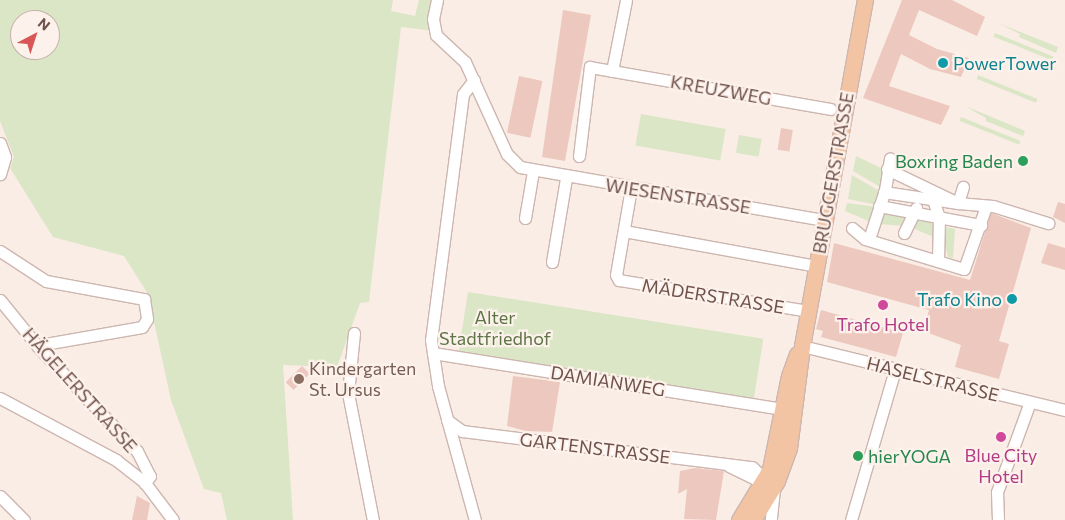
<!DOCTYPE html>
<html>
<head>
<meta charset="utf-8">
<style>
	body { margin:0 }
	#map { position:relative; width:1065px; height:520px; overflow:hidden; background:#faede5; font-family:Commissioner,sans-serif }
	div>[style] { position:absolute }
	.green>* { inset:0; background:#dae6c5; transform-origin:0 0 }
	.building>* { inset:0; background:#edc8bf; transform-origin:0 0 }
	.roads { filter:drop-shadow(1px 0 #cdb6b0) drop-shadow(-1px 0 #cdb6b0) drop-shadow(0 1px #cdb6b0) drop-shadow(0 -1px #cdb6b0) }
	.minor>* { height:11px; margin:-5.5px; padding:0 5.5px; transform-origin:5.5px; border-radius:5.5px; background:#fff }
	.major>* { height:15px; margin:-7.5px; padding:0 7.5px; transform-origin:7.5px; border-radius:7.5px; background:#f3c4a4 }
	.dots>* { width:14px; height:14px; translate:-50% -50%; box-sizing:border-box; border:2px solid #fdf2eb; border-radius:50% }
	span { translate:-50% -50%; white-space:nowrap; text-align:center; line-height:1.15; -webkit-text-stroke:4.5px #fdf2eb; paint-order:stroke }
	.culture-label { font-size:18px; color:#0d838f }
	.left { translate:0 -50%; text-align:left }
	.right { translate:-100% -50%; text-align:right }
	.street-label { font-size:18px; color:#70524d }
	.leisure-label { font-size:18px; color:#27864d }
	.park-label { font-size:18px; color:#5e7546 }
	.hotel-label { font-size:18px; color:#b23c85 }
	.education-label { font-size:18px; color:#785e54 }
	.north { position:absolute; left:10px; top:10px; width:50px; height:50px; box-sizing:border-box; background:#fdf2eb; border:1px solid #c5b2ac; border-radius:50%; rotate:40deg; font-size:14px; font-weight:700; line-height:20px; text-align:center; color:#70524d }
	.north::after { content:''; display:block; margin:auto; width:18px; height:22px; background:#d85656; clip-path:polygon(50% 0,100% 100%,50% 72%,0 100%) }
</style>
</head>
<body>
<div id="map">
	<div class="green">
		<div style="clip-path:polygon(evenodd,0 0,393px 0,391px 11px,415px 16px,419px 0,437px 0,435px 31px,401px 27px,369px 302px,360px 303px,337px 367px,283px 365px,293px 520px,227px 520px,221px 493px,204px 489px,171px 400px,148px 294px,124px 256px,53px 237px,10px 168px,14px 157px,0 121px,0 0,20px 20px,50px 20px,50px 50px,20px 50px,20px 20px)"></div>
		<div style="clip-path:polygon(998px 23px,1058px 47px,1056px 53px,1019px 37px,1020px 34px)"></div>
		<div style="left:995px;top:33px;width:63px;height:4px;rotate:22deg"></div>
		<div style="left:978px;top:75px;width:64px;height:4px;rotate:22deg"></div>
		<div style="clip-path:polygon(965px 106px,1025px 131px,1023px 136px,986px 121px,986px 118px)"></div>
		<div style="left:641px;top:114px;width:86px;height:32px;rotate:10deg"></div>
		<div style="left:961px;top:117px;width:64px;height:4px;rotate:22deg"></div>
		<div style="left:739px;top:135px;width:23px;height:18px;rotate:10deg"></div>
		<div style="clip-path:polygon(856px 156px,885px 170px,882px 188px,853px 171px)"></div>
		<div style="clip-path:polygon(852px 175px,881px 192px,877px 205px,848px 199px)"></div>
		<div style="clip-path:polygon(847px 203px,877px 207px,871px 222px,845px 211px)"></div>
		<div style="clip-path:polygon(881px 209px,911px 214px,906px 226px,879px 224px)"></div>
		<div style="clip-path:polygon(917px 216px,937px 224px,936px 238px,910px 227px)"></div>
		<div style="clip-path:polygon(941px 226px,955px 229px,953px 258px,948px 257px)"></div>
		<div style="left:468px;top:292px;width:299px;height:63px;rotate:9deg"></div>
	</div>
	<div class="building">
		<div style="clip-path:polygon(902px 0,952px 0,985px 17px,977px 36px,919px 10px,909px 35px,937px 49px,969px 58px,961px 77px,930px 69px,901px 54px,889px 86px,950px 106px,941px 125px,863px 98px)"></div>
		<div style="clip-path:polygon(563px 10px,591px 15px,565px 161px,542px 157px)"></div>
		<div style="left:519px;top:76px;width:24px;height:58px;rotate:12deg"></div>
		<div style="left:781px;top:128px;width:12px;height:22px;rotate:9deg"></div>
		<div style="clip-path:polygon(1058px 202px,1065px 204px,1065px 223px,1053px 217px)"></div>
		<div style="clip-path:polygon(991px 213px,1031px 228px,999px 341px,1009px 344px,999px 379px,955px 367px,961px 345px,923px 331px,929px 310px,827px 282px,834px 243px,970px 280px)"></div>
		<div style="clip-path:polygon(1048px 243px,1065px 248px,1065px 270px,1041px 263px)"></div>
		<div style="clip-path:polygon(821px 310px,903px 333px,896px 357px,821px 337px,823px 331px,816px 329px)"></div>
		<div style="left:302px;top:366px;width:11px;height:23px;rotate:45deg"></div>
		<div style="clip-path:polygon(513px 376px,560px 382px,552px 432px,526px 431px,507px 426px)"></div>
		<div style="clip-path:polygon(695px 468px,724px 471px,716px 520px,684px 519px,687px 489px,678px 494px,680px 471px)"></div>
		<div style="clip-path:polygon(137px 496px,150px 503px,147px 520px,132px 520px)"></div>
	</div>
	<div class="roads">
		<div class="minor">
			<div style="left:437px;top:0;width:19px;rotate:102deg"></div>
			<div style="left:433px;top:19px;width:16px;rotate:79deg"></div>
			<div style="left:436px;top:35px;width:40px;rotate:43deg"></div>
			<div style="left:465px;top:62px;width:101px;rotate:65.5deg"></div>
			<div style="left:507px;top:154px;width:18px;rotate:45deg"></div>
			<div style="left:520px;top:167px;width:309px;rotate:9.9deg"></div>
			<div style="left:612px;top:71px;width:72px;rotate:-78.8deg"></div>
			<div style="left:474px;top:80px;width:18px;rotate:128deg"></div>
			<div style="left:463px;top:94px;width:248px;rotate:97.4deg"></div>
			<div style="left:431px;top:340px;width:47px;rotate:81.3deg"></div>
			<div style="left:438px;top:386px;width:139px;rotate:74.6deg"></div>
			<div style="left:0;top:143px;width:15px;rotate:70deg"></div>
			<div style="left:5px;top:157px;width:18px;rotate:106deg"></div>
			<div style="left:579px;top:156px;width:90px;rotate:-83deg"></div>
			<div style="left:590px;top:67px;width:244px;rotate:9.9deg"></div>
			<div style="left:887px;top:169px;width:79px;rotate:25.6deg"></div>
			<div style="left:958px;top:203px;width:35px;rotate:5deg"></div>
			<div style="left:993px;top:206px;width:58px;rotate:17.2deg"></div>
			<div style="left:631px;top:188px;width:88px;rotate:99.8deg"></div>
			<div style="left:616px;top:275px;width:6px;rotate:59deg"></div>
			<div style="left:619px;top:280px;width:192px;rotate:9.3deg"></div>
			<div style="left:884px;top:192px;width:75px;rotate:8.5deg"></div>
			<div style="left:958px;top:203px;width:17px;rotate:-73deg"></div>
			<div style="left:931px;top:194px;width:24px;rotate:71deg"></div>
			<div style="left:939px;top:217px;width:44px;rotate:91.3deg"></div>
			<div style="left:879px;top:206px;width:104px;rotate:10.6deg"></div>
			<div style="left:525px;top:218px;width:48px;rotate:-80.3deg"></div>
			<div style="left:852px;top:228px;width:17px;rotate:40deg"></div>
			<div style="left:865px;top:239px;width:103px;rotate:16.9deg"></div>
			<div style="left:964px;top:269px;width:64px;rotate:-70.7deg"></div>
			<div style="left:624px;top:231px;width:195px;rotate:10.3deg"></div>
			<div style="left:871px;top:233px;width:45px;rotate:-72deg"></div>
			<div style="left:885px;top:190px;width:32px;rotate:-81deg"></div>
			<div style="left:904px;top:233px;width:28px;rotate:-64deg"></div>
			<div style="left:0;top:251px;width:55px;rotate:33.1deg"></div>
			<div style="left:46px;top:281px;width:100px;rotate:10.4deg"></div>
			<div style="left:144px;top:299px;width:20px;rotate:81deg"></div>
			<div style="left:147px;top:319px;width:9px;rotate:122deg"></div>
			<div style="left:142px;top:327px;width:98px;rotate:170.1deg"></div>
			<div style="left:45px;top:344px;width:7px;rotate:146deg"></div>
			<div style="left:552px;top:262px;width:85px;rotate:-80.5deg"></div>
			<div style="left:0;top:300px;width:62px;rotate:50.9deg"></div>
			<div style="left:39px;top:348px;width:142px;rotate:46.4deg"></div>
			<div style="left:137px;top:451px;width:28px;rotate:63deg"></div>
			<div style="left:150px;top:476px;width:9px;rotate:126deg"></div>
			<div style="left:354px;top:333px;width:60px;rotate:95.7deg"></div>
			<div style="left:348px;top:393px;width:129px;rotate:78.9deg"></div>
			<div style="left:802px;top:346px;width:271px;rotate:13.7deg"></div>
			<div style="left:433px;top:353px;width:354px;rotate:9.1deg"></div>
			<div style="left:0;top:398px;width:132px;rotate:28.1deg"></div>
			<div style="left:116px;top:460px;width:37px;rotate:38deg"></div>
			<div style="left:145px;top:483px;width:46px;rotate:52.9deg"></div>
			<div style="left:447px;top:420px;width:19px;rotate:36deg"></div>
			<div style="left:462px;top:431px;width:292px;rotate:7.1deg"></div>
			<div style="left:752px;top:467px;width:31px;rotate:45deg"></div>
			<div style="left:774px;top:489px;width:31px;rotate:96deg"></div>
			<div style="left:729px;top:466px;width:28px;rotate:26deg"></div>
			<div style="left:754px;top:478px;width:16px;rotate:-7deg"></div>
			<div style="left:0;top:496px;width:34px;rotate:45deg"></div>
			<div style="left:851px;top:520px;width:156px;rotate:-73.7deg"></div>
			<div style="left:998px;top:520px;width:28px;rotate:-92deg"></div>
			<div style="left:997px;top:492px;width:96px;rotate:-69.9deg"></div>
		</div>
		<div class="major">
			<div style="left:739px;top:520px;width:60px;rotate:-58.7deg"></div>
			<div style="left:770px;top:469px;width:95px;rotate:-78.5deg"></div>
			<div style="left:789px;top:376px;width:23px;rotate:-70deg"></div>
			<div style="left:753px;top:520px;width:46px;rotate:-58.4deg"></div>
			<div style="left:777px;top:481px;width:35px;rotate:-70deg"></div>
			<div style="left:789px;top:448px;width:103px;rotate:-82.7deg"></div>
			<div style="left:802px;top:346px;width:352px;rotate:-79.7deg"></div>
		</div>
	</div>
	<div class="dots">
		<div style="left:943px;top:63px;background:#0f9aa8"></div>
		<div style="left:1023px;top:161px;background:#2e9e5b"></div>
		<div style="left:1012px;top:299px;background:#0f9aa8"></div>
		<div style="left:883px;top:305px;background:#d1479c"></div>
		<div style="left:299px;top:379px;background:#8d6e63"></div>
		<div style="left:1001px;top:437px;background:#d1479c"></div>
		<div style="left:858px;top:456px;background:#2e9e5b"></div>
	</div>
	<div class="culture-label">
		<span class="left" style="left:953px;top:63px">PowerTower</span>
		<span class="right" style="left:1002px;top:299px">Trafo Kino</span>
	</div>
	<div class="street-label">
		<span style="left:721px;top:90px;rotate:10deg">KREUZWEG</span>
		<span style="left:833px;top:173px;rotate:-80deg">BRUGGERSTRASSE</span>
		<span style="left:678px;top:196px;rotate:9deg">WIESENSTRASSE</span>
		<span style="left:713px;top:296px;rotate:9deg">MÄDERSTRASSE</span>
		<span style="left:933px;top:379px;rotate:14deg">HASELSTRASSE</span>
		<span style="left:608px;top:381px;rotate:9deg">DAMIANWEG</span>
		<span style="left:80px;top:390px;rotate:48deg">HÄGELERSTRASSE</span>
		<span style="left:595px;top:448px;rotate:7deg">GARTENSTRASSE</span>
	</div>
	<div class="leisure-label">
		<span class="right" style="left:1013px;top:161px">Boxring Baden</span>
		<span class="left" style="left:868px;top:456px">hierYOGA</span>
	</div>
	<div class="park-label">
		<span style="left:495px;top:328px">Alter<br>Stadtfriedhof</span>
	</div>
	<div class="hotel-label">
		<span style="left:883px;top:324px">Trafo Hotel</span>
		<span style="left:1001px;top:466px">Blue City<br>Hotel</span>
	</div>
	<div class="education-label">
		<span class="left" style="left:309px;top:379px">Kindergarten<br>St. Ursus</span>
	</div>
	<div class="north">N</div>
</div>
</body>
</html>
